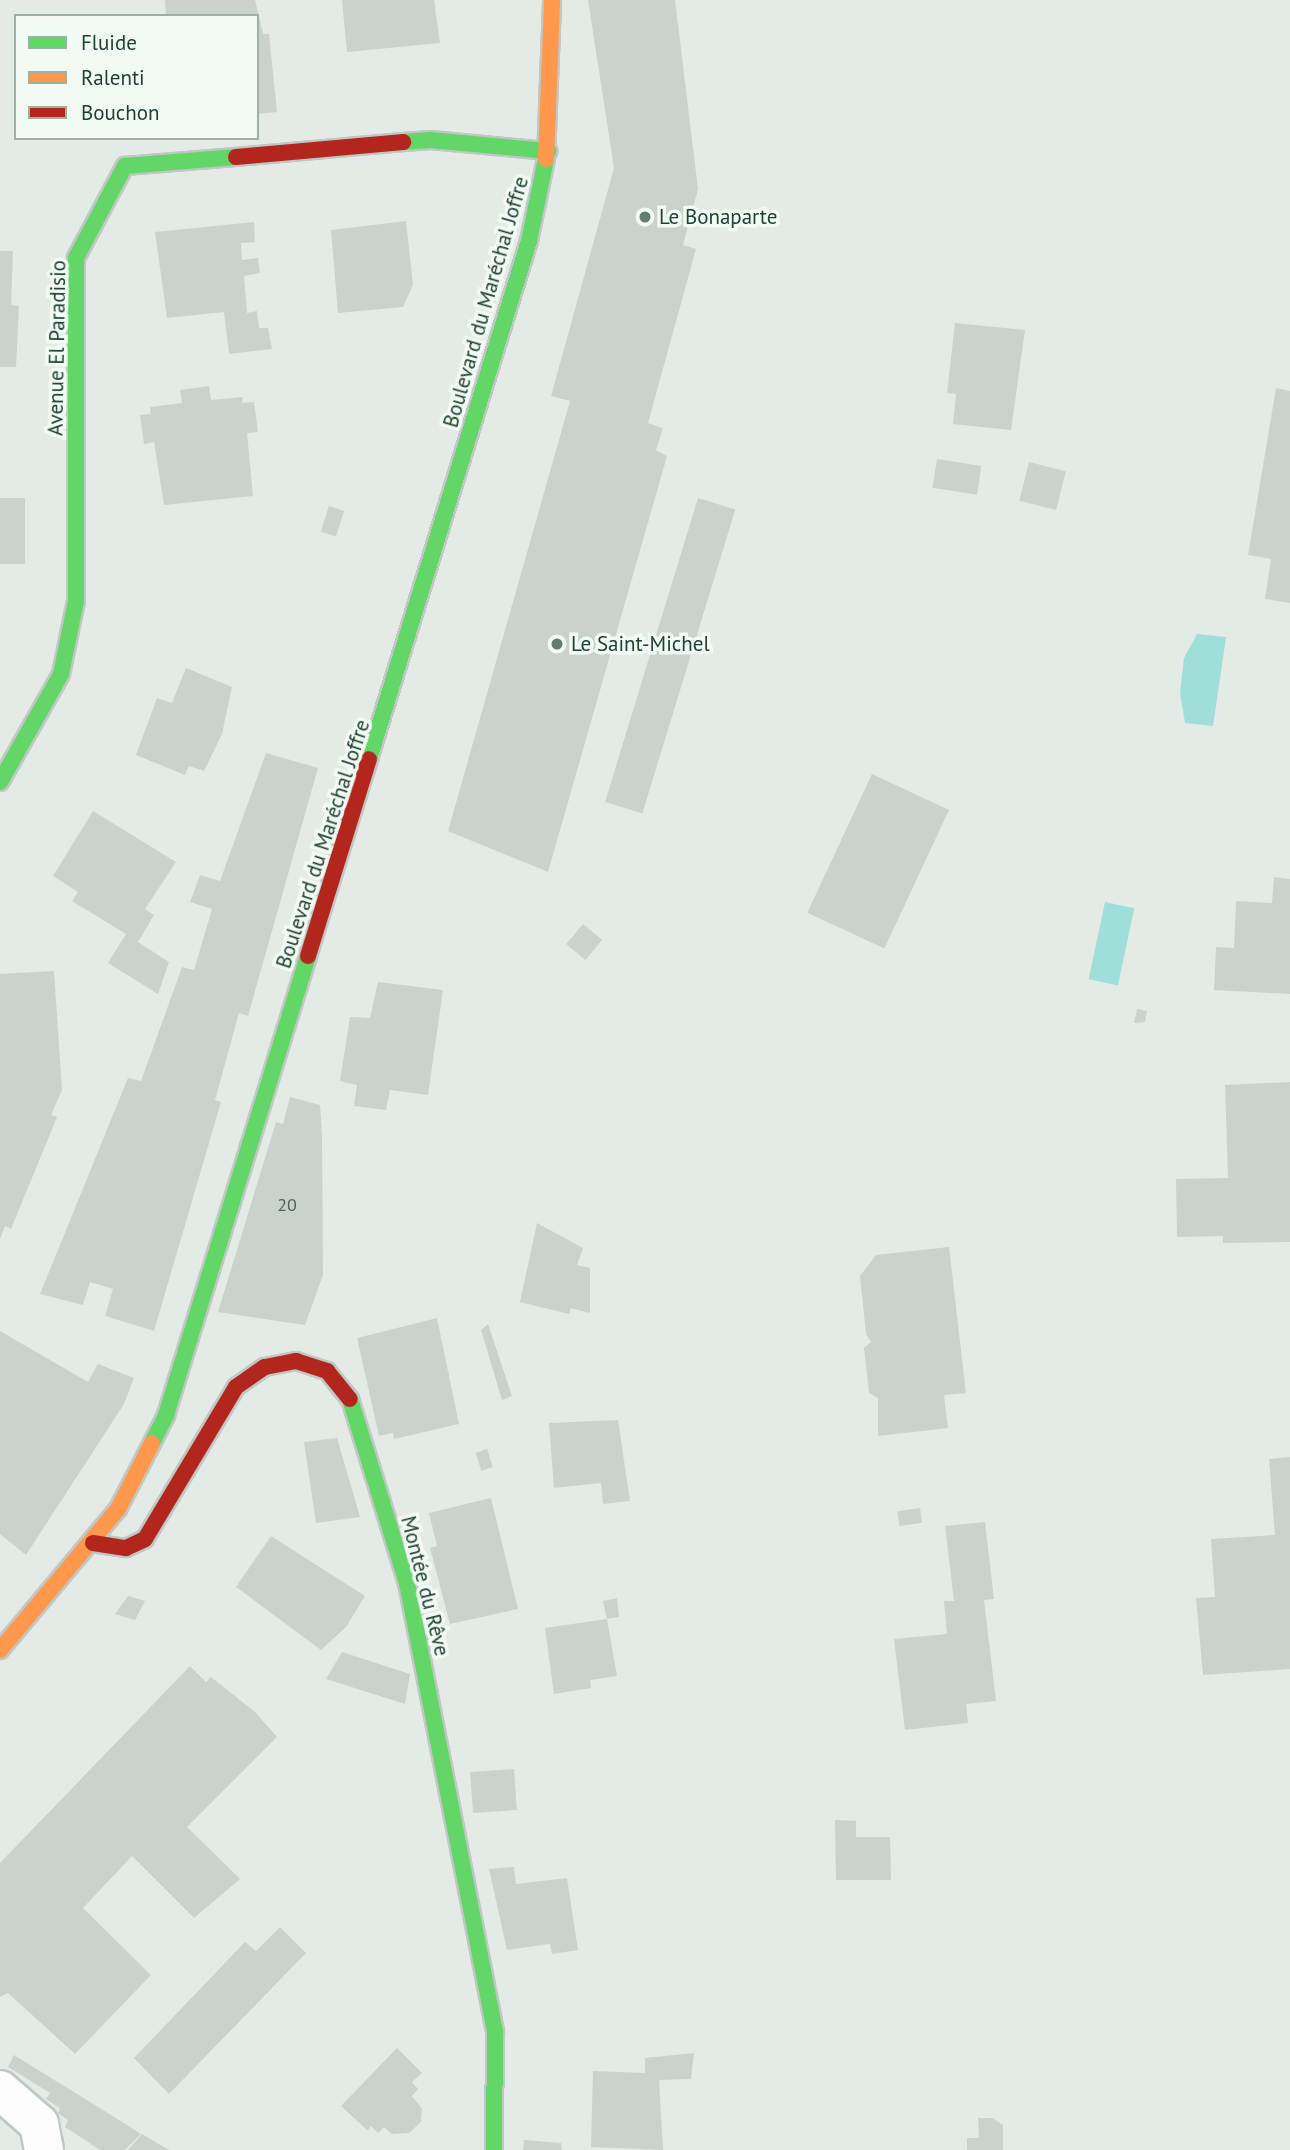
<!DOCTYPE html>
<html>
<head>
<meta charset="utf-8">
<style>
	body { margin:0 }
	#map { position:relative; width:1290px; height:2150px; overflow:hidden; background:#e4ebe7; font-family:"PT Sans",sans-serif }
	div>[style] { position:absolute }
	.water>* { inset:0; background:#a0deda; transform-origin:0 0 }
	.building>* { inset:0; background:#cad2ce; transform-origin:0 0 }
	.roads { filter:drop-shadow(2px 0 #c1c8c4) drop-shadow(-2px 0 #c1c8c4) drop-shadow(0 2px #c1c8c4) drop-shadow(0 -2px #c1c8c4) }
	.street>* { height:38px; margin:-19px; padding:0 19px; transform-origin:19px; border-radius:19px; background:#fbfcfb }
	.fast>* { height:16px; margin:-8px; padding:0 8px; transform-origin:8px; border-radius:8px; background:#63d668 }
	.slow>* { height:16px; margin:-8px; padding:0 8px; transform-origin:8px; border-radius:8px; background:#ff974d }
	.jam>* { height:16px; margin:-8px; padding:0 8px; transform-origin:8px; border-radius:8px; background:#b3261e }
	.dots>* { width:19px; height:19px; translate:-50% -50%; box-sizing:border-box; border:4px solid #f2faf4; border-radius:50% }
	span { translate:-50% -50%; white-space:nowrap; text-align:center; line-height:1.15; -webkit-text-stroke:7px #f2faf4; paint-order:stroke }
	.number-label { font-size:18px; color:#4b6659 }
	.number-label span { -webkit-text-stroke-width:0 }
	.poi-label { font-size:21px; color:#1f4131 }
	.left { translate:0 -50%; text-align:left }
	.street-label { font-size:21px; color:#1f4131 }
	.legend { position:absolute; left:14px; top:14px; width:245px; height:126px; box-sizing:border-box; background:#f2faf4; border:2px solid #9eb0a6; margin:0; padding:9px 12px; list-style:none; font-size:21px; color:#1f4131 }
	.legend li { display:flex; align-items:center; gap:14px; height:35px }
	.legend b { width:35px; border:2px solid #9eb0a6 }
</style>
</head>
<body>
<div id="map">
	<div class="water">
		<div style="clip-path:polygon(1197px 634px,1226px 637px,1213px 726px,1185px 723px,1180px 693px,1184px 658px)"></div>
		<div style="left:1105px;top:902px;width:30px;height:79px;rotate:12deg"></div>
	</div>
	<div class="building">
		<div style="clip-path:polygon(165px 0,255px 0,263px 34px,269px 34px,277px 112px,257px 114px,257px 16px,166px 16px)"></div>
		<div style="clip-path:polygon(342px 0,434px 0,440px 43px,347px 52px)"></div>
		<div style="clip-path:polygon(588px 0,675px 0,698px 189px,683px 245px,696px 249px,648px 423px,663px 428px,656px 450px,667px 456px,548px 872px,448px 831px,570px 401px,551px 396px,614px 168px)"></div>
		<div style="clip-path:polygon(406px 221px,413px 285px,403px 307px,338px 313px,331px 230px)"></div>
		<div style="clip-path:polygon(254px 222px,255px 242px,241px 243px,242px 260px,258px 258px,260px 273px,244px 276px,247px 313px,257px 311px,259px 328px,268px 328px,272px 349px,229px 354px,224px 312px,167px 318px,155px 232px)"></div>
		<div style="clip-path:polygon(0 251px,13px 251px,11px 305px,19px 306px,16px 367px,0 367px)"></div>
		<div style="clip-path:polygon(955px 323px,1025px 330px,1011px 430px,953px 424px,956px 394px,947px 393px)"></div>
		<div style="clip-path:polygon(209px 386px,211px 400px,243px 397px,242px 403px,254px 402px,258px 432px,247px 433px,253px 496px,164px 505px,154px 442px,144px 444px,140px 415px,151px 414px,150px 407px,182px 403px,180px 390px)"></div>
		<div style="clip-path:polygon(1276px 388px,1290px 391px,1290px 603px,1265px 599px,1271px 559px,1248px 555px)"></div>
		<div style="left:937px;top:459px;width:45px;height:29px;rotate:9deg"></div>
		<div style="left:1029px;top:462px;width:38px;height:40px;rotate:14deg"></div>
		<div style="left:25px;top:498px;width:66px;height:25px;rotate:90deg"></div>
		<div style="left:698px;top:498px;width:39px;height:318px;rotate:17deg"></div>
		<div style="left:329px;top:506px;width:16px;height:27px;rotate:18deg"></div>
		<div style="clip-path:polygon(186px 668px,232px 687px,222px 734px,204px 771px,189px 766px,185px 775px,136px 755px,157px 698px,172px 703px)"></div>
		<div style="clip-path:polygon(266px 753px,318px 768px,248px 1016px,239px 1013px,215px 1100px,221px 1102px,154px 1331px,105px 1316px,113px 1289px,90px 1282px,83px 1305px,40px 1294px,128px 1078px,141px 1081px,182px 967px,194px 970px,212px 909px,190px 902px,200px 875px,220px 881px)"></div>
		<div style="left:872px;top:774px;width:85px;height:153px;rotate:25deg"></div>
		<div style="clip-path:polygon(93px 811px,176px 862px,145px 909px,154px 915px,138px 942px,169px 962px,158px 994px,108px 963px,126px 934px,72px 901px,78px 892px,53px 876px)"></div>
		<div style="clip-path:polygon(1274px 877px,1290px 879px,1290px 994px,1214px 990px,1216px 947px,1234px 948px,1236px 901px,1272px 903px)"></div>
		<div style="left:583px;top:924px;width:25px;height:26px;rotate:40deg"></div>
		<div style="clip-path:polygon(54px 971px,62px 1090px,51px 1115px,57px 1117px,11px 1229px,5px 1226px,0 1239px,0 974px)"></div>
		<div style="clip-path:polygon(378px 982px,443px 990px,428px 1095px,390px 1090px,386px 1110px,354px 1106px,357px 1085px,340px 1081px,350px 1017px,370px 1018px)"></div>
		<div style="clip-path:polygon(1137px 1009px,1147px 1011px,1145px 1022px,1134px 1023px)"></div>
		<div style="clip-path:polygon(1290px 1082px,1290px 1242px,1223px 1243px,1223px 1236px,1177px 1237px,1176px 1179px,1228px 1178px,1225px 1085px)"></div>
		<div style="clip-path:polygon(290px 1097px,320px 1105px,322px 1135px,323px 1275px,305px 1325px,218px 1312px,276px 1122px,283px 1124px)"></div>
		<div style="clip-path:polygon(537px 1223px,583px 1248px,577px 1265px,590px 1268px,590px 1313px,571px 1308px,569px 1314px,520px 1302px)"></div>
		<div style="clip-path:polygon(949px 1247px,966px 1393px,944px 1395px,948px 1428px,878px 1436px,878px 1398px,869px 1393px,864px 1348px,871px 1342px,866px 1334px,860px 1276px,876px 1255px)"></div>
		<div style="clip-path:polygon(437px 1318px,459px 1424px,394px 1439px,393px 1433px,379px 1436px,357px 1338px)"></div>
		<div style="clip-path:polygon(488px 1324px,512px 1396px,502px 1400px,481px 1330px)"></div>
		<div style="clip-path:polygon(0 1331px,88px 1382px,98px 1364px,134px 1378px,124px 1404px,26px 1555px,0 1534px)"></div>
		<div style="clip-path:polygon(618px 1420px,630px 1501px,603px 1504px,601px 1483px,554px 1488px,549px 1423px)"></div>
		<div style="clip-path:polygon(337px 1438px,360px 1517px,316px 1523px,304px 1442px)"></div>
		<div style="left:487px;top:1449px;width:19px;height:12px;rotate:72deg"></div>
		<div style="clip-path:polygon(1290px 1457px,1290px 1669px,1203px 1675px,1196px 1598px,1215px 1597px,1211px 1539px,1275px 1535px,1269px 1459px)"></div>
		<div style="clip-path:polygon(491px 1498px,518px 1609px,450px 1624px,430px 1548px,437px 1546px,429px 1513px)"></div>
		<div style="left:920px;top:1508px;width:15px;height:23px;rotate:82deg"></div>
		<div style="clip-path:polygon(985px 1522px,994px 1599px,984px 1600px,996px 1701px,966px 1704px,968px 1723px,905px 1730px,894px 1639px,947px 1634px,944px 1601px,954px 1601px,945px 1526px)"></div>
		<div style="clip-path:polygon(271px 1536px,365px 1596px,346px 1627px,321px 1650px,236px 1587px)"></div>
		<div style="clip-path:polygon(128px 1596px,145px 1601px,135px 1620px,115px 1614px)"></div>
		<div style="clip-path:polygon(617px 1598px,619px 1617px,607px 1619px,603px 1601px)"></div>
		<div style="clip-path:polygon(607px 1619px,617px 1676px,590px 1680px,591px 1688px,554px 1694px,545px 1628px)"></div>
		<div style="clip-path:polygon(342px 1652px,410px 1674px,405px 1704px,326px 1679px)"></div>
		<div style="clip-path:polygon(190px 1666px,206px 1682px,211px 1677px,255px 1712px,277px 1737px,187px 1827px,240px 1879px,194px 1918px,132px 1856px,83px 1908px,151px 1975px,75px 2054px,8px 1993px,0 1997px,0 1863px)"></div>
		<div style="left:514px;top:1769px;width:41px;height:44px;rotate:86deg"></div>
		<div style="clip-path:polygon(835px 1820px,856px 1821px,856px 1837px,890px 1837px,891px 1880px,836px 1880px)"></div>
		<div style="clip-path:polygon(514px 1867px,516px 1884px,567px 1878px,578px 1950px,552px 1954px,550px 1944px,507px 1950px,489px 1869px)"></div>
		<div style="clip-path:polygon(280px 1927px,306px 1953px,169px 2094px,134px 2058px,245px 1942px,256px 1951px)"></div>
		<div style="clip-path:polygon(397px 2048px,422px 2073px,412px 2082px,418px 2089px,412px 2096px,422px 2109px,421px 2122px,409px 2133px,392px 2134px,384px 2127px,378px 2133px,371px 2126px,368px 2131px,341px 2106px)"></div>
		<div style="clip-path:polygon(694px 2053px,691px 2079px,659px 2080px,663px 2150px,591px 2147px,593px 2071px,645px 2073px,645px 2058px)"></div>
		<div style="clip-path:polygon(14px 2055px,111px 2115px,141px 2134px,125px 2150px,100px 2150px,65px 2127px,68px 2120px,58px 2113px,60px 2108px,46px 2099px,50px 2093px,8px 2067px)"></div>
		<div style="clip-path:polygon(978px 2118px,992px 2118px,1003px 2125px,1003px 2150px,967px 2150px,967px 2138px,979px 2138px)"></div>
		<div style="clip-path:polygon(142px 2134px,169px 2150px,128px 2150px)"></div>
		<div style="clip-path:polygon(524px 2140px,561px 2143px,562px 2150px,523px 2150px)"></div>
	</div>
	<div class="roads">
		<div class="street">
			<div style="left:0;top:2090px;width:52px;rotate:41.1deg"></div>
			<div style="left:39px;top:2124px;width:26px;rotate:79deg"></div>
		</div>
		<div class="fast">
			<div style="left:403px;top:142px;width:28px;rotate:-4deg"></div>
			<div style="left:431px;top:140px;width:118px;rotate:5.4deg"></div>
			<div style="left:369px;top:759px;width:542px;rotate:-72.84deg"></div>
			<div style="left:529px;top:241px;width:84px;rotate:-78.3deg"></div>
			<div style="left:0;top:782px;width:124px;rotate:-60.5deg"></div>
			<div style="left:61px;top:674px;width:75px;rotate:-78.4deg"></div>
			<div style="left:76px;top:601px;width:343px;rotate:-90deg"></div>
			<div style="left:76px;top:258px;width:104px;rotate:-62deg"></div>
			<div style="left:125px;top:166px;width:111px;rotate:-4.6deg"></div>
			<div style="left:350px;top:1399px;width:193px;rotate:72.8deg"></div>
			<div style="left:407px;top:1583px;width:457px;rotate:78.9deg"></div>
			<div style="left:495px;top:2031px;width:119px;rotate:90.5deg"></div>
			<div style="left:152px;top:1443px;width:31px;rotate:-63deg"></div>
			<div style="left:166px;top:1415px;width:480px;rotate:-72.8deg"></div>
		</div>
		<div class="slow">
			<div style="left:546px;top:159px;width:159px;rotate:-87.8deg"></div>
			<div style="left:0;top:1650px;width:184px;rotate:-50.1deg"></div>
			<div style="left:118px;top:1509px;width:74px;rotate:-62.7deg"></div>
		</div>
		<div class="jam">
			<div style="left:236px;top:157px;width:168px;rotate:-5.1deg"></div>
			<div style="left:308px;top:956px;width:206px;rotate:-72.8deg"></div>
			<div style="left:93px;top:1543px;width:33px;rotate:9deg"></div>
			<div style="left:126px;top:1548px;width:21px;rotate:-25deg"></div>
			<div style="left:145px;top:1539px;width:177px;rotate:-59.1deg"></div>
			<div style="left:236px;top:1387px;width:35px;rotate:-35deg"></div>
			<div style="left:265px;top:1367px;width:32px;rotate:-11deg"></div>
			<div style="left:296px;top:1361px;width:33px;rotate:18deg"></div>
			<div style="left:327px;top:1371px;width:36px;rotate:51deg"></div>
		</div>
	</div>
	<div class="dots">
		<div style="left:645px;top:217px;background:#647c71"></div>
		<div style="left:557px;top:644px;background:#647c71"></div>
	</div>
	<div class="number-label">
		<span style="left:287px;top:1205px">20</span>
	</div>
	<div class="poi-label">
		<span class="left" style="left:659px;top:217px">Le Bonaparte</span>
		<span class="left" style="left:571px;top:644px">Le Saint-Michel</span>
	</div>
	<div class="street-label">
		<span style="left:486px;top:302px;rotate:-74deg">Boulevard du Maréchal Joffre</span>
		<span style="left:57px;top:348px;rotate:-89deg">Avenue El Paradisio</span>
		<span style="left:323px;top:844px;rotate:-72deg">Boulevard du Maréchal Joffre</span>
		<span style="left:425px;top:1586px;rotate:76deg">Montée du Rêve</span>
	</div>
	<ul class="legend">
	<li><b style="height:9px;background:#63d668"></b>Fluide</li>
	<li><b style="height:9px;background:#ff974d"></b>Ralenti</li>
	<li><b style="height:9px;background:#b3261e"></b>Bouchon</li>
	</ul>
</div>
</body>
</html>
